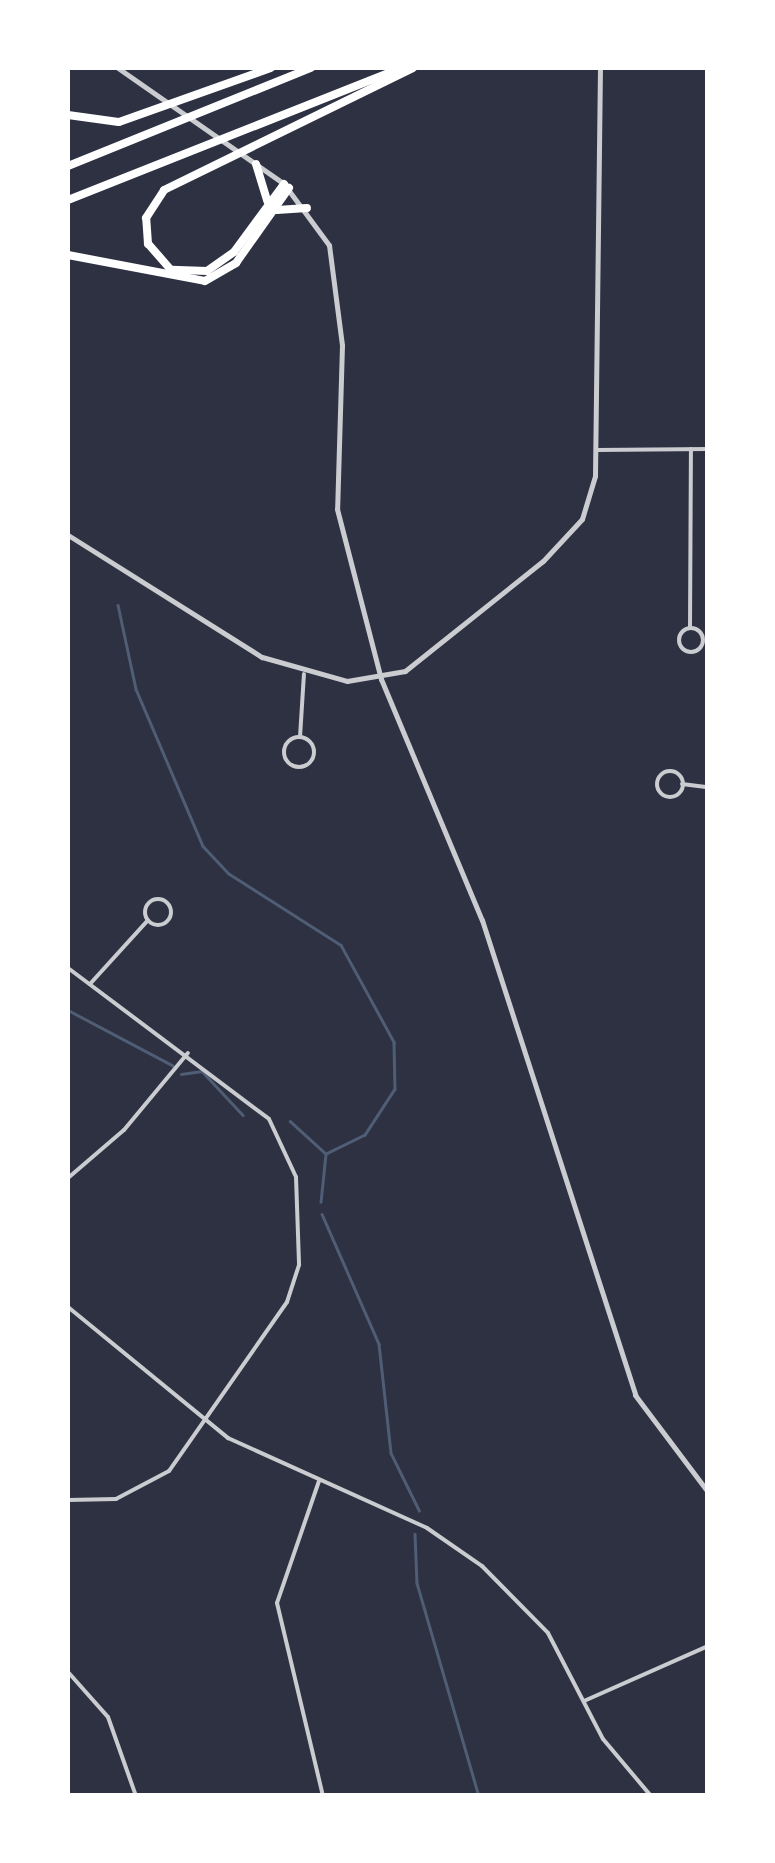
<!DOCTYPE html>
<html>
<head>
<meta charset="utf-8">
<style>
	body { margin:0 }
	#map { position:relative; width:775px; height:1863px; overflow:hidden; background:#2d3142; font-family:Lato,sans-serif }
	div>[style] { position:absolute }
	.stream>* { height:2.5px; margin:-1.25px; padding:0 1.25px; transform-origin:1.25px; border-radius:1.25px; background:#4f5d75 }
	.minor>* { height:4px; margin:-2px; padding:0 2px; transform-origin:2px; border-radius:2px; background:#caccd0 }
	.minor>.ring { margin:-2px; padding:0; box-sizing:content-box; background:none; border:4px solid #caccd0; border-radius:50% }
	.tertiary>* { height:5px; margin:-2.5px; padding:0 2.5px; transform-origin:2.5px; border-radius:2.5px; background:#caccd0 }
	.motorway>* { height:8px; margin:-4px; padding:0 4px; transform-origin:4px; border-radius:4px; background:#fff }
	span { translate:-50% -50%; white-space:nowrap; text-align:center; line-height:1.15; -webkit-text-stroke:8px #fff; paint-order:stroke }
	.frame { position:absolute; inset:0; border:70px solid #fff; pointer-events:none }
</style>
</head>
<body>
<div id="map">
	<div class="stream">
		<div style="left:118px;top:605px;width:86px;rotate:77.9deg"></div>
		<div style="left:136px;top:689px;width:171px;rotate:66.9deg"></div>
		<div style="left:203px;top:846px;width:37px;rotate:47deg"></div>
		<div style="left:228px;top:873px;width:134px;rotate:32.5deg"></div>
		<div style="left:341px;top:945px;width:111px;rotate:61.3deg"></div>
		<div style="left:394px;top:1042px;width:47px;rotate:88.8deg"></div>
		<div style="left:395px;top:1089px;width:55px;rotate:123.1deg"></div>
		<div style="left:365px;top:1135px;width:43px;rotate:154deg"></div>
		<div style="left:326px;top:1154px;width:48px;rotate:95.9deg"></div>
		<div style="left:68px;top:1010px;width:118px;rotate:27.9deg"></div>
		<div style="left:181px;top:1074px;width:21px;rotate:-8deg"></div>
		<div style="left:202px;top:1071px;width:60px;rotate:47deg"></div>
		<div style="left:290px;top:1121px;width:47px;rotate:42.4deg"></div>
		<div style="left:322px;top:1214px;width:142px;rotate:66.3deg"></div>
		<div style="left:379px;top:1344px;width:110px;rotate:83.7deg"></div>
		<div style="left:391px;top:1453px;width:64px;rotate:63.8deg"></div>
		<div style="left:415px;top:1534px;width:49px;rotate:87.7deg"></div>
		<div style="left:417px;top:1583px;width:222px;rotate:73.8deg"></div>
	</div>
	<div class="minor">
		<div style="left:597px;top:450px;width:111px;rotate:-0.5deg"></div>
		<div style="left:690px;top:628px;width:179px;rotate:-89.7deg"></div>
		<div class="ring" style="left:679px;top:628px;width:20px;height:20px"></div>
		<div style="left:300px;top:737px;width:63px;rotate:-86.4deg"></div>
		<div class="ring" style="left:284px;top:737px;width:26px;height:26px"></div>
		<div class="ring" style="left:657px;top:771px;width:22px;height:22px"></div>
		<div style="left:682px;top:784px;width:26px;rotate:7deg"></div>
		<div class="ring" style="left:145px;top:899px;width:22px;height:22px"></div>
		<div style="left:68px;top:968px;width:251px;rotate:36.9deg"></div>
		<div style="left:269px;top:1119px;width:64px;rotate:65deg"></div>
		<div style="left:296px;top:1177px;width:88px;rotate:88deg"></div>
		<div style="left:299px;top:1265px;width:39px;rotate:108deg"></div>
		<div style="left:287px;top:1302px;width:206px;rotate:124.9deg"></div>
		<div style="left:169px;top:1471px;width:60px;rotate:152.2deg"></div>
		<div style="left:116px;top:1499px;width:48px;rotate:178.8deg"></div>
		<div style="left:90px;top:984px;width:86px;rotate:-47.8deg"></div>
		<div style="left:68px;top:1178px;width:74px;rotate:-40.6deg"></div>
		<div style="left:124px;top:1130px;width:100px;rotate:-50.3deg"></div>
		<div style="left:68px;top:1307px;width:207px;rotate:39.3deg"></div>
		<div style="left:228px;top:1438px;width:218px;rotate:24.3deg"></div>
		<div style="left:427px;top:1528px;width:67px;rotate:34.6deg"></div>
		<div style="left:482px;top:1566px;width:94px;rotate:45.4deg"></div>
		<div style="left:548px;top:1633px;width:119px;rotate:62.6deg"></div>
		<div style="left:603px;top:1739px;width:75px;rotate:49.9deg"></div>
		<div style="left:319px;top:1481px;width:129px;rotate:109deg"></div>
		<div style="left:277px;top:1603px;width:198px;rotate:76.6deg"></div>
		<div style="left:68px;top:1672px;width:60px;rotate:48.4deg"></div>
		<div style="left:108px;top:1717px;width:84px;rotate:70.5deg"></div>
		<div style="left:584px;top:1701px;width:136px;rotate:-23.9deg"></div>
	</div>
	<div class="tertiary">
		<div style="left:118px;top:68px;width:203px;rotate:34.9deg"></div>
		<div style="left:284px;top:184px;width:76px;rotate:53.6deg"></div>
		<div style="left:329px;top:245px;width:101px;rotate:82.6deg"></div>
		<div style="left:342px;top:345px;width:164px;rotate:91.7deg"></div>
		<div style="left:337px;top:509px;width:176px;rotate:75.5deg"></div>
		<div style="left:381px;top:679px;width:261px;rotate:67.3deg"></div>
		<div style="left:482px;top:920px;width:499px;rotate:72.1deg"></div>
		<div style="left:635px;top:1395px;width:121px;rotate:53deg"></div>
		<div style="left:68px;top:535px;width:229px;rotate:32.2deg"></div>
		<div style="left:262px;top:657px;width:88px;rotate:15.8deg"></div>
		<div style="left:347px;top:681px;width:59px;rotate:-9.8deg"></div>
		<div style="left:405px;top:671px;width:176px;rotate:-38.6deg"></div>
		<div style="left:543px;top:561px;width:57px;rotate:-47.1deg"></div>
		<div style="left:582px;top:519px;width:45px;rotate:-73.2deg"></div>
		<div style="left:595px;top:476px;width:408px;rotate:-89.3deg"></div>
	</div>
	<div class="motorway">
		<div style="left:68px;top:115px;width:51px;rotate:7.8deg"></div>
		<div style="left:119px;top:122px;width:161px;rotate:-19.6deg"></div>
		<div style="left:256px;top:164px;width:39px;rotate:73deg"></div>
		<div style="left:68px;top:166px;width:262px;rotate:-22deg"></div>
		<div style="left:284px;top:184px;width:84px;rotate:126.3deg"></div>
		<div style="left:234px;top:252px;width:33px;rotate:145deg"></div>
		<div style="left:207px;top:271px;width:36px;rotate:-178deg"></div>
		<div style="left:171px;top:270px;width:35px;rotate:-131deg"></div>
		<div style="left:148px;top:244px;width:26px;rotate:-94deg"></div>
		<div style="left:146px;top:218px;width:33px;rotate:-57deg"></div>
		<div style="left:164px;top:190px;width:277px;rotate:-26.1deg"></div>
		<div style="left:68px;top:200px;width:359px;rotate:-21.6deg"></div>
		<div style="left:277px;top:210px;width:30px;rotate:-4deg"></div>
		<div style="left:68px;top:255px;width:139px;rotate:10.7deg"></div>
		<div style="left:205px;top:281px;width:36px;rotate:-30deg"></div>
		<div style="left:236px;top:263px;width:92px;rotate:-54.8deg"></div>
	</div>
	<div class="frame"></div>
</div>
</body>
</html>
